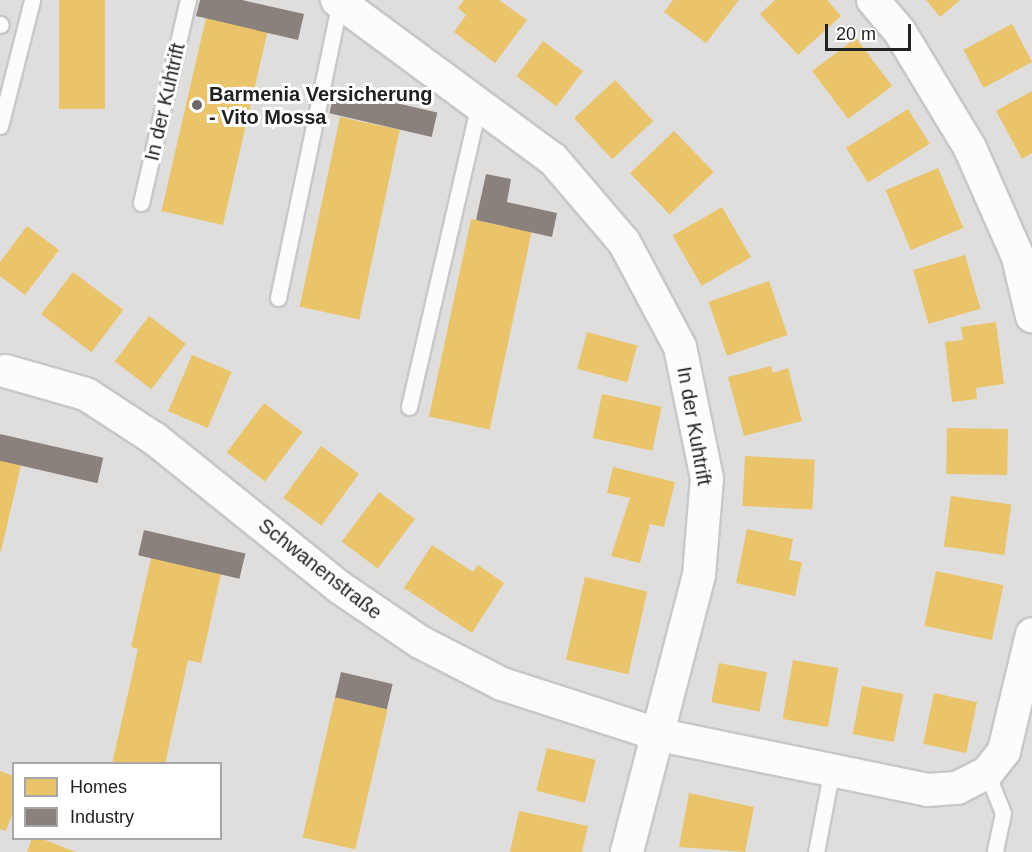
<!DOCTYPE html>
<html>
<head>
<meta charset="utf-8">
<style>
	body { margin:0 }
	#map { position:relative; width:1032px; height:852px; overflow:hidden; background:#f0eeeb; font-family:Helvetica,sans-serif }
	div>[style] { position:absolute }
	.residential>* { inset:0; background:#dfdedc }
	.homes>* { inset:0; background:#e9c46a; transform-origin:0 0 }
	.industry>* { inset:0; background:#8a817c; transform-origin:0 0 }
	.roads { filter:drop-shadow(2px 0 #c9c8c7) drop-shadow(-2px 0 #c9c8c7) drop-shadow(0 2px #c9c8c7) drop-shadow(0 -2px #c9c8c7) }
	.service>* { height:15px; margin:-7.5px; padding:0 7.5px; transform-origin:7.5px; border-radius:7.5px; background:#fdfcfc }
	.minor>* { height:32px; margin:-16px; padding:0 16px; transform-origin:16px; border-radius:16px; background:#fdfcfc }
	.dots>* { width:16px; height:16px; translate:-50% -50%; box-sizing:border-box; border:3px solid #fff; border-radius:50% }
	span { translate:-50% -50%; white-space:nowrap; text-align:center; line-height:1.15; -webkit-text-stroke:6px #fff; paint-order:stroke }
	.poi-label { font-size:20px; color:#222; font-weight:700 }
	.left { translate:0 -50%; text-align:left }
	.street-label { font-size:20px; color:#222 }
	.legend { position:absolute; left:12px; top:762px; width:210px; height:78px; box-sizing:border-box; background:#fff; border:2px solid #a7a7a7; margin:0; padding:8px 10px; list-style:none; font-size:18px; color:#222 }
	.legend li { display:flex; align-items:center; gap:12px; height:30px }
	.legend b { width:30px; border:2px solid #a7a7a7 }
	.scale { position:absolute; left:825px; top:24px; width:86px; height:27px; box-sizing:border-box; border:3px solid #222; border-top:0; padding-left:8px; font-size:18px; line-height:21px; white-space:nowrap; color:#222; -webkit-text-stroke:4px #fff; paint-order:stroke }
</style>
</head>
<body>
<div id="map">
	<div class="residential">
		<div style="clip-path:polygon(evenodd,0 0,1032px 0,1032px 852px,0 852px,0 0,14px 764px,220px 764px,220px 838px,14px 838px,14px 764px)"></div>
	</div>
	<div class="homes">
		<div style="left:59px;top:0;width:46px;height:109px"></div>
		<div style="clip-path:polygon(464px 0,499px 0,527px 20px,495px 63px,454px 32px,466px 15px,458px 8px)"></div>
		<div style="clip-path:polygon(673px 0,739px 0,706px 43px,664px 12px)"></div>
		<div style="clip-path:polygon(775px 0,827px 0,841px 16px,798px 55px,760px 14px)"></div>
		<div style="clip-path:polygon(926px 0,960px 0,940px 17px)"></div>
		<div style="left:206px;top:18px;width:63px;height:198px;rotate:13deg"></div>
		<div style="left:1012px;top:24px;width:43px;height:55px;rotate:62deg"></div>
		<div style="left:856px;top:38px;width:60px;height:55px;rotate:53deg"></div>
		<div style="left:543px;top:41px;width:50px;height:44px;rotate:37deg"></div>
		<div style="left:615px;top:80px;width:56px;height:56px;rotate:47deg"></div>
		<div style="clip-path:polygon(1032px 91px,1032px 153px,1022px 159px,996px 111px)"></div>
		<div style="left:908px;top:109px;width:41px;height:73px;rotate:58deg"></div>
		<div style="left:340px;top:117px;width:61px;height:194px;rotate:12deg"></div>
		<div style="left:674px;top:131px;width:57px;height:61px;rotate:46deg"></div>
		<div style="left:938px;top:168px;width:65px;height:57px;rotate:67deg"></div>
		<div style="left:722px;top:207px;width:58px;height:57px;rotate:60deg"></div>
		<div style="left:471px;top:219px;width:62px;height:202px;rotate:12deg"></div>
		<div style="clip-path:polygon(27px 226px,59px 250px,25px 295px,0 276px,0 262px)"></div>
		<div style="left:965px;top:255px;width:56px;height:54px;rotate:74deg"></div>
		<div style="left:73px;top:272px;width:63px;height:53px;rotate:37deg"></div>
		<div style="left:769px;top:281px;width:57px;height:64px;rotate:71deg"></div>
		<div style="left:149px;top:316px;width:46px;height:57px;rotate:37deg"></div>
		<div style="clip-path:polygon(996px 322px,1004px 384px,976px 388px,977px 399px,952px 402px,945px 342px,963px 340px,961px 327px)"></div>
		<div style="left:587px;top:332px;width:52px;height:38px;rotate:15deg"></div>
		<div style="left:192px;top:355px;width:43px;height:61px;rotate:23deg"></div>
		<div style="clip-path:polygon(771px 366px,773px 373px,788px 368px,802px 421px,744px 436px,728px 377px)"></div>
		<div style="left:602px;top:394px;width:61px;height:45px;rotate:12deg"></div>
		<div style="left:264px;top:403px;width:48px;height:62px;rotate:37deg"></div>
		<div style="left:947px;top:428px;width:61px;height:46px;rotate:1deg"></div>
		<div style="left:321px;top:446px;width:47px;height:64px;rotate:36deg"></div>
		<div style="left:745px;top:456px;width:70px;height:50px;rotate:3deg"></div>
		<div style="clip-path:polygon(0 460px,21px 465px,1px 551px,0 551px)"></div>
		<div style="clip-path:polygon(613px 467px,675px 482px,664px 527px,650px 524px,640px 563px,611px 556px,630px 498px,607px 493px)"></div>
		<div style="left:379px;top:492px;width:45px;height:62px;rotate:37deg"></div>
		<div style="left:951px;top:496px;width:61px;height:51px;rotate:8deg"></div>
		<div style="clip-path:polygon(747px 529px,793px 539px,789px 560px,802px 562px,795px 596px,736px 583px)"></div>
		<div style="clip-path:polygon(432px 545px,473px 572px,478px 565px,504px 583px,472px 633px,404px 588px)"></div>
		<div style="clip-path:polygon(151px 558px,221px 574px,201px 663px,188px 660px,165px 764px,112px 764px,138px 649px,131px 647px)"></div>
		<div style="left:936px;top:571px;width:69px;height:56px;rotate:12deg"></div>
		<div style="left:585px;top:577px;width:64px;height:85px;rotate:13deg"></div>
		<div style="left:793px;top:660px;width:46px;height:60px;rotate:10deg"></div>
		<div style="left:719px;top:663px;width:49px;height:40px;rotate:11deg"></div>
		<div style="left:862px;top:686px;width:42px;height:49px;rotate:11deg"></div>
		<div style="left:934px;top:693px;width:44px;height:52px;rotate:12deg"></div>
		<div style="left:335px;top:697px;width:54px;height:144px;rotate:13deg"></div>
		<div style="left:547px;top:748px;width:50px;height:44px;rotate:14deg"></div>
		<div style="clip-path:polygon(0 771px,14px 776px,14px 809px,6px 831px,0 829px)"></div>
		<div style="clip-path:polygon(689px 793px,754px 807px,745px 852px,679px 847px)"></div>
		<div style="clip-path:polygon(519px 811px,588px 826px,582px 852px,510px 852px)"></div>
		<div style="clip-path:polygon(32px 838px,40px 838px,76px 852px,27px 852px)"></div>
	</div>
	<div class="industry">
		<div style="clip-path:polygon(200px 0,242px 0,304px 14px,298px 40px,196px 16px)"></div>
		<div style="left:335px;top:89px;width:105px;height:25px;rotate:13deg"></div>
		<div style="clip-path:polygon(486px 174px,511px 179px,507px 202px,557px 213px,552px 237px,476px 220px)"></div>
		<div style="left:0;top:434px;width:106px;height:26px;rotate:13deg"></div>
		<div style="left:144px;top:530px;width:104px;height:26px;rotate:13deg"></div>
		<div style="left:341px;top:672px;width:53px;height:26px;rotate:13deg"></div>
	</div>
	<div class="roads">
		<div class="service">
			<div style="left:0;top:24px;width:1px;rotate:45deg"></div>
			<div style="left:0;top:126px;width:130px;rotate:-75.7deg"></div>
			<div style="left:141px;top:203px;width:208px;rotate:-77deg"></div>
			<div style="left:278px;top:298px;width:302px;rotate:-78.2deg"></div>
			<div style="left:409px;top:407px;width:311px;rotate:-77deg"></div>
			<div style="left:987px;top:773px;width:43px;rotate:68.2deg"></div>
			<div style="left:1003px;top:813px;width:40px;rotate:102deg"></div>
			<div style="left:816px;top:852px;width:85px;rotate:-79.1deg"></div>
		</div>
		<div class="minor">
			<div style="left:337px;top:0;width:268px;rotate:36.4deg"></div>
			<div style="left:553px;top:159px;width:109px;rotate:49.5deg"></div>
			<div style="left:624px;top:242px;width:119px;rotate:61.9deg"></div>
			<div style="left:680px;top:347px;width:134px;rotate:78.4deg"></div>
			<div style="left:707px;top:478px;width:97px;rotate:94.7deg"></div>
			<div style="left:699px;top:575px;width:286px;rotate:104.6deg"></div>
			<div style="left:873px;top:0;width:42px;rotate:49.8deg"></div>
			<div style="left:900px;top:32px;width:135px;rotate:58.9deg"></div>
			<div style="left:970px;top:148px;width:119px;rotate:66.2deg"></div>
			<div style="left:1018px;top:257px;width:61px;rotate:76.7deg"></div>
			<div style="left:5px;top:371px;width:84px;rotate:15.9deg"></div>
			<div style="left:86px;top:394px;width:82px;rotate:33.1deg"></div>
			<div style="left:155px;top:439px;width:236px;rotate:38.8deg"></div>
			<div style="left:339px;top:587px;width:98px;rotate:34.2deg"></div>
			<div style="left:420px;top:642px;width:92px;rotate:27.1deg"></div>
			<div style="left:502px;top:684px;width:166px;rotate:17.9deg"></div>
			<div style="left:660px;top:735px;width:273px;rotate:11.6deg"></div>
			<div style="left:927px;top:790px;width:30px;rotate:-4deg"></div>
			<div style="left:957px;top:788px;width:34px;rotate:-27deg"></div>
			<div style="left:987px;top:773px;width:28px;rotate:-52deg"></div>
			<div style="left:1004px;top:751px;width:120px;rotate:-76.5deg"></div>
		</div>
	</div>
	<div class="dots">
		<div style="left:197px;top:105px;background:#6a6968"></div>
	</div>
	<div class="poi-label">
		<span class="left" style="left:209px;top:106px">Barmenia Versicherung<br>- Vito Mossa</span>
	</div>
	<div class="street-label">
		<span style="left:165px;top:102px;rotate:-77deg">In der Kuhtrift</span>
		<span style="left:694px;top:426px;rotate:80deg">In der Kuhtrift</span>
		<span style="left:320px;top:569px;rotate:38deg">Schwanenstraße</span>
	</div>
	<ul class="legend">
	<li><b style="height:16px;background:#e9c46a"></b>Homes</li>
	<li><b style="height:16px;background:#8a817c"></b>Industry</li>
	</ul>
	<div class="scale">20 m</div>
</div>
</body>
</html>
